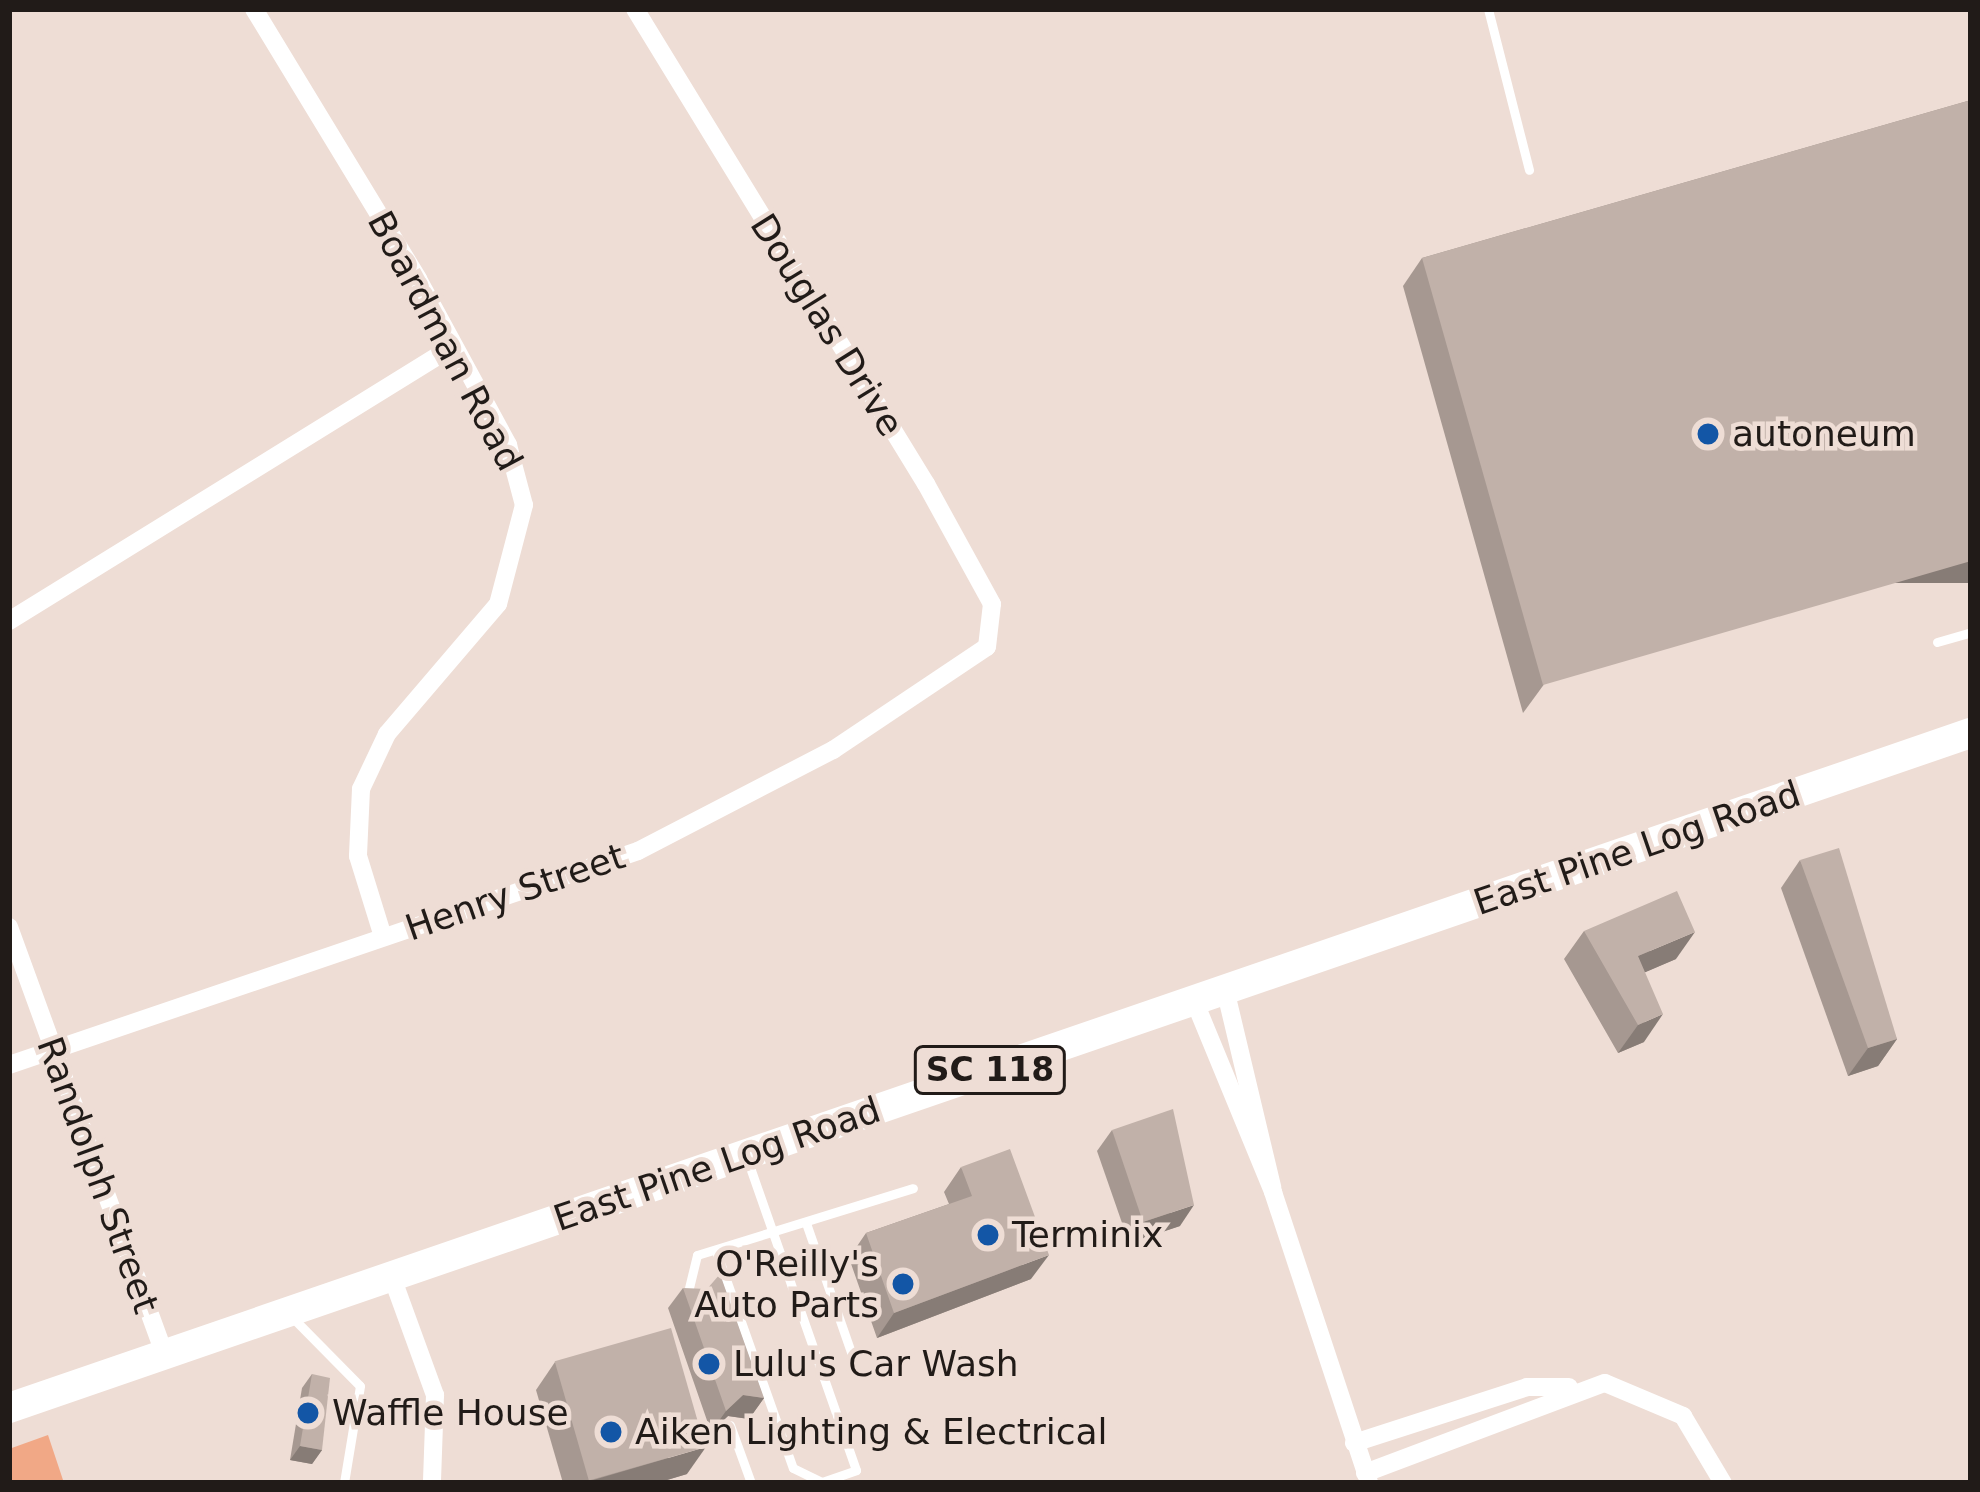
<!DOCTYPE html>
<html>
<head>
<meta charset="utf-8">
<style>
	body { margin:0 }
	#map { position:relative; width:1980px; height:1492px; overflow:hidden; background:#eeddd5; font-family:"DejaVu Sans",sans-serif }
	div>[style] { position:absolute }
	.green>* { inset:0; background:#f1a886 }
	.service>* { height:9px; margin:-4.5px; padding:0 4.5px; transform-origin:4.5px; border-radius:4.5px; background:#fff }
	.minor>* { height:18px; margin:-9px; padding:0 9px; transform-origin:9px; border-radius:9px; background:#fff }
	.primary>* { height:30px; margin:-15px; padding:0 15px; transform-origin:15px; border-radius:15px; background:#fff }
	.wall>* { inset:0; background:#a69891 }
	.shaded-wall>* { inset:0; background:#877c76; transform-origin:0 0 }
	.building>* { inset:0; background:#c1b1a9; transform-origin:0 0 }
	.dots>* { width:33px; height:33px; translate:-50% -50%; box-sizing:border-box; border:6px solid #eeddd5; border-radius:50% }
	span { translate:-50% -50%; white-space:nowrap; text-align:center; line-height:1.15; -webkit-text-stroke:9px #eeddd5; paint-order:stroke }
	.shield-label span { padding:3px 9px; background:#eeddd5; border:3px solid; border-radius:9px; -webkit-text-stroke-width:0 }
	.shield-label { font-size:33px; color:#211b18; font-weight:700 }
	.street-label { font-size:36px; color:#211b18 }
	.poi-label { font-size:36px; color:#211b18 }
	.left { translate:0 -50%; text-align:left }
	.right { translate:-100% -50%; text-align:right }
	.frame { position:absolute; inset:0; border:12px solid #211b18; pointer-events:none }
</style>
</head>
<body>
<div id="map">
	<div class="green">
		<div style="clip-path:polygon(48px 1435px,64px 1483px,9px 1483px,9px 1449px)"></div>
	</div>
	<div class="service">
		<div style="left:1488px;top:9px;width:166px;rotate:75.7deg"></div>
		<div style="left:1937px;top:642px;width:35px;rotate:-16deg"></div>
		<div style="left:806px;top:1223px;width:137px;rotate:70.8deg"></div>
		<div style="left:716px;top:1251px;width:230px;rotate:70.5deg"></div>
		<div style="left:793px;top:1468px;width:32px;rotate:26deg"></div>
		<div style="left:822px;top:1482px;width:36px;rotate:-19deg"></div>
		<div style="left:856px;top:1470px;width:330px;rotate:-109.3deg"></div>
		<div style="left:687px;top:1296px;width:42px;rotate:-76.3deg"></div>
		<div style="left:697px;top:1255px;width:226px;rotate:-17.2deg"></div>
		<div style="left:291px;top:1316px;width:98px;rotate:45.4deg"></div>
		<div style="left:360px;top:1386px;width:98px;rotate:99.4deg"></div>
		<div style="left:730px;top:1425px;width:62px;rotate:70.1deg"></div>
	</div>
	<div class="minor">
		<div style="left:254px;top:9px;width:316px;rotate:58.7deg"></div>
		<div style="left:418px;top:279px;width:189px;rotate:61.5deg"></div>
		<div style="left:508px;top:445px;width:62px;rotate:75.1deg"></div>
		<div style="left:524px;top:505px;width:102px;rotate:104.7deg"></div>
		<div style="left:498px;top:604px;width:171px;rotate:130.5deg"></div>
		<div style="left:387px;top:734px;width:61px;rotate:115.3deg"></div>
		<div style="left:361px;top:789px;width:67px;rotate:92.6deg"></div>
		<div style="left:358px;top:856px;width:85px;rotate:72.8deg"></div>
		<div style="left:9px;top:621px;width:523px;rotate:-31.72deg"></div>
		<div style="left:9px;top:927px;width:454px;rotate:70deg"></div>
		<div style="left:1225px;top:989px;width:204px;rotate:76.6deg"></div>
		<div style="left:1194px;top:1000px;width:208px;rotate:67.6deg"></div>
		<div style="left:1273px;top:1192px;width:306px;rotate:71.7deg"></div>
		<div style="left:9px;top:1065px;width:664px;rotate:-18.79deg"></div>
		<div style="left:638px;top:851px;width:220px;rotate:-27.4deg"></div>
		<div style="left:833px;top:750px;width:185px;rotate:-33.8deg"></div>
		<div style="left:987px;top:647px;width:43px;rotate:-83.4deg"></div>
		<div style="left:992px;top:604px;width:137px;rotate:-118.8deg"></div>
		<div style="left:926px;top:484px;width:557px;rotate:-121.49deg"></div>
		<div style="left:392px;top:1277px;width:126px;rotate:70deg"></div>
		<div style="left:435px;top:1395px;width:88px;rotate:92deg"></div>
		<div style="left:1354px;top:1443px;width:182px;rotate:-17.9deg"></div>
		<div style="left:1527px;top:1387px;width:42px"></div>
		<div style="left:1365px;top:1473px;width:256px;rotate:-20.6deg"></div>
		<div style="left:1605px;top:1383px;width:85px;rotate:22.9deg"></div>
		<div style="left:1683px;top:1416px;width:78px;rotate:59.2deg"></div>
	</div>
	<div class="primary">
		<div style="left:9px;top:1408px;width:2075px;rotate:-18.99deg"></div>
	</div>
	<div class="wall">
		<div style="clip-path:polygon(1971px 100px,1523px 713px,1403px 286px,1422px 258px)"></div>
		<div style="clip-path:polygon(1800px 860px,1897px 1039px,1878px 1066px,1848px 1076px,1781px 888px)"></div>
		<div style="clip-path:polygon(1584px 931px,1676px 959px,1645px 972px,1644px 1042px,1618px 1053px,1564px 959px)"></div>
		<div style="clip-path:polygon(1112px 1130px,1180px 1226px,1129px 1243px,1097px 1151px)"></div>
		<div style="clip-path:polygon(961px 1167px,1031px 1279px,877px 1338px,849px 1258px,866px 1233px,949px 1204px,944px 1192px)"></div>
		<div style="clip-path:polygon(683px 1288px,764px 1398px,749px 1419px,728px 1416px,711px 1432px,668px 1308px)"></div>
		<div style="clip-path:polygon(555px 1362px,687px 1474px,657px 1483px,563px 1483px,536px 1390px)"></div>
		<div style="clip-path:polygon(312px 1374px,322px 1450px,312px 1464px,290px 1460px,302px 1388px)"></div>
	</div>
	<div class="shaded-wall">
		<div style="left:1971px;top:561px;width:22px;height:446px;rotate:90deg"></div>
		<div style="clip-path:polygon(1695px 932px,1676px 959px,1618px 984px,1638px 956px)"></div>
		<div style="clip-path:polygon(1663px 1014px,1644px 1042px,1618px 1053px,1638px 1025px)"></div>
		<div style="clip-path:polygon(1897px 1039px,1878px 1066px,1848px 1076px,1868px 1048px)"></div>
		<div style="clip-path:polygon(1194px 1205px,1180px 1226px,1129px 1243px,1143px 1222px)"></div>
		<div style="clip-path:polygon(1049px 1255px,1031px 1279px,877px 1338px,894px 1313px)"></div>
		<div style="clip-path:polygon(743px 1395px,764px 1398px,749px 1419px,728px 1416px,711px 1432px,726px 1411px)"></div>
		<div style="clip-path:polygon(300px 1446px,322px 1450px,312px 1464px,290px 1460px)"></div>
		<div style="clip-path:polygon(706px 1447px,687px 1474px,657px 1483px,589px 1483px,590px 1481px)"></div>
	</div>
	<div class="building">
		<div style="clip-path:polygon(1971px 100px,1971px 561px,1543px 685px,1422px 258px)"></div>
		<div style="clip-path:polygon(1839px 848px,1897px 1039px,1868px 1048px,1800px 860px)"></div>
		<div style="clip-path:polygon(1677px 891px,1695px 932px,1638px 956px,1663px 1014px,1638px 1025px,1584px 931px)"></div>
		<div style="clip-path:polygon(1173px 1109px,1194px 1205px,1143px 1222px,1112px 1130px)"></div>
		<div style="clip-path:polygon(1010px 1149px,1049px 1255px,894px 1313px,866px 1233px,972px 1196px,961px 1167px)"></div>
		<div style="clip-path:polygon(720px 1274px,764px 1398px,743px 1395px,726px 1411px,683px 1288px,707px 1289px)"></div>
		<div style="left:671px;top:1328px;width:124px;height:121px;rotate:74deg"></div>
		<div style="clip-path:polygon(312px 1374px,330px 1378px,322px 1450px,300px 1446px)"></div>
	</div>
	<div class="dots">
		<div style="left:1708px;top:434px;background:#1356a6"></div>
		<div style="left:988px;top:1235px;background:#1356a6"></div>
		<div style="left:903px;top:1284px;background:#1356a6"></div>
		<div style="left:709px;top:1364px;background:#1356a6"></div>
		<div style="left:308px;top:1413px;background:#1356a6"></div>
		<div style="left:611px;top:1432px;background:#1356a6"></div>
	</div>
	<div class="shield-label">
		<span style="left:990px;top:1070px">SC 118</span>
	</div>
	<div class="street-label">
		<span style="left:827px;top:325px;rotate:58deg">Douglas Drive</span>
		<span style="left:445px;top:341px;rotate:62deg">Boardman Road</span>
		<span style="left:1637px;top:848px;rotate:-19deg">East Pine Log Road</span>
		<span style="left:515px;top:892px;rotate:-19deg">Henry Street</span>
		<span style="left:717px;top:1164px;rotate:-19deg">East Pine Log Road</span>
		<span style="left:98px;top:1175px;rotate:70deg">Randolph Street</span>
	</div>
	<div class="poi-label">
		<span class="left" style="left:1732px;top:434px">autoneum</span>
		<span class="left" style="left:1012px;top:1235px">Terminix</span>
		<span class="right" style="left:879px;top:1284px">O'Reilly's<br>Auto Parts</span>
		<span class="left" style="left:733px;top:1364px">Lulu's Car Wash</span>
		<span class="left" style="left:332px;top:1413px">Waffle House</span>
		<span class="left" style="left:635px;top:1432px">Aiken Lighting &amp; Electrical</span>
	</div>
	<div class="frame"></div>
</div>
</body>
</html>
